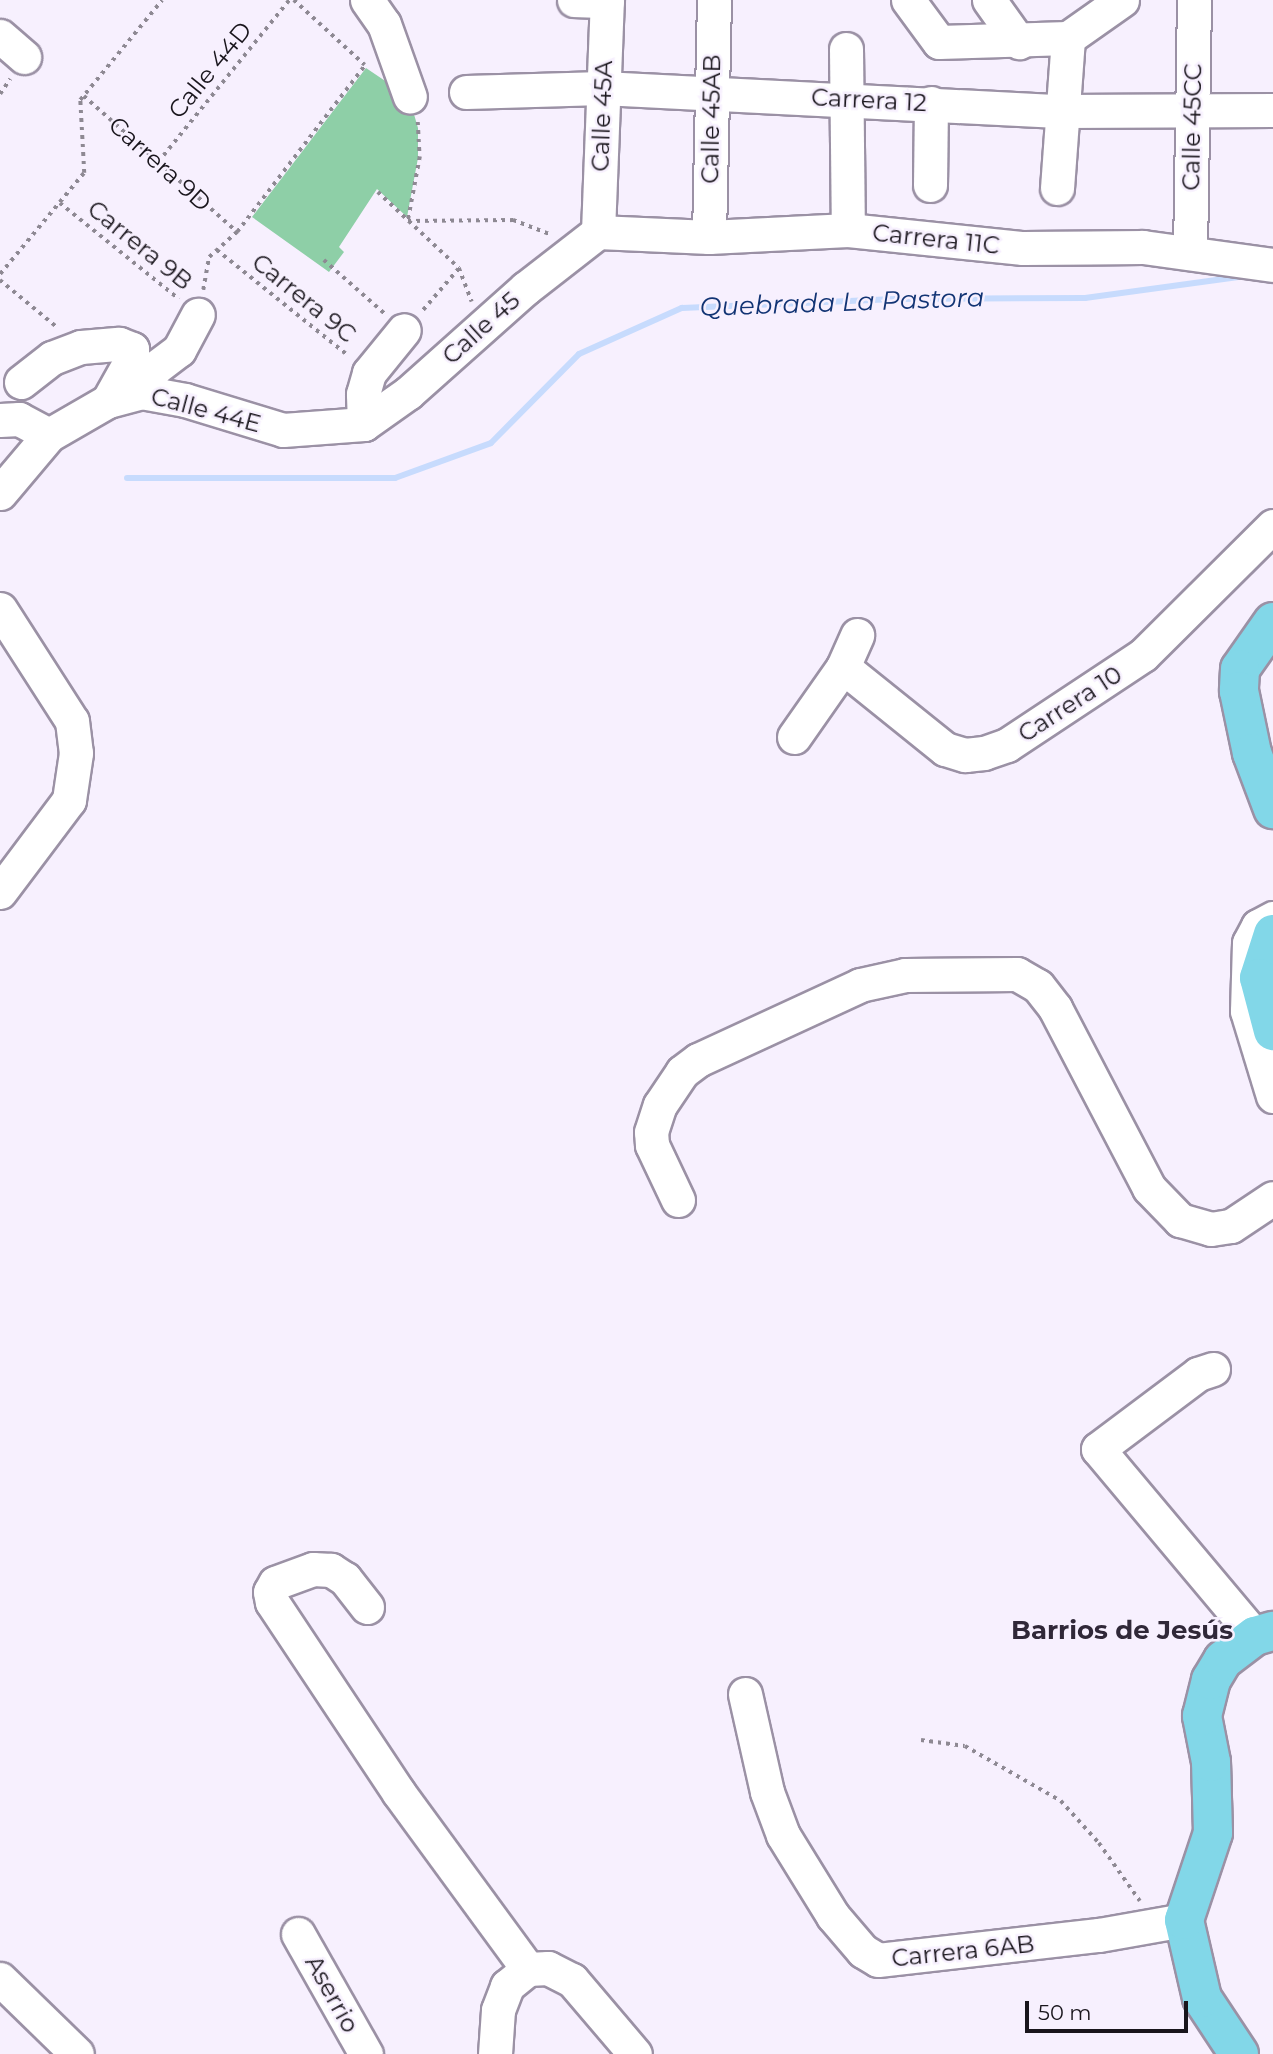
<!DOCTYPE html>
<html>
<head>
<meta charset="utf-8">
<style>
	body { margin:0 }
	#map { position:relative; width:1273px; height:2054px; overflow:hidden; background:#f7f0fe; font-family:Montserrat,sans-serif }
	div>[style] { position:absolute }
	.forest>* { inset:0; background:#8ecfa7 }
	.stream>* { height:6px; margin:-3px; padding:0 3px; transform-origin:3px; border-radius:3px; background:#c7dbfd }
	.path>* { height:3.5px; margin-top:-1.75px; transform-origin:0; background:repeating-linear-gradient(90deg,#8e8993 0 3.5px,transparent 0 8.5px) }
	.roads { filter:drop-shadow(2px 0 #9b91a5) drop-shadow(-2px 0 #9b91a5) drop-shadow(0 2px #9b91a5) drop-shadow(0 -2px #9b91a5) }
	.minor>* { height:33px; margin:-16.5px; padding:0 16.5px; transform-origin:16.5px; border-radius:16.5px; background:#fff }
	.major>* { height:38px; margin:-19px; padding:0 19px; transform-origin:19px; border-radius:19px; background:#82d7e8 }
	span { translate:-50% -50%; white-space:nowrap; text-align:center; line-height:1.15; -webkit-text-stroke:5px #f7f0fe; paint-order:stroke }
	.street-label { font-size:24px; color:#19151c }
	.water-label { font-size:26px; color:#123474; font-style:italic }
	.neighbourhood-label { font-size:26px; color:#302838; font-weight:700 }
	.scale { position:absolute; left:1025px; top:2001px; width:163px; height:32px; box-sizing:border-box; border:4px solid #19151c; border-top:0; padding-left:9px; font-size:21px; line-height:24px; white-space:nowrap; color:#19151c; -webkit-text-stroke:5px #f7f0fe; paint-order:stroke }
</style>
</head>
<body>
<div id="map">
	<div class="forest">
		<div style="clip-path:polygon(366px 68px,409px 97px,418px 128px,418px 158px,407px 217px,377px 189px,339px 247px,344px 252px,329px 272px,252px 217px)"></div>
	</div>
	<div class="stream">
		<div style="left:127px;top:478px;width:268px"></div>
		<div style="left:395px;top:478px;width:102px;rotate:-20deg"></div>
		<div style="left:491px;top:443px;width:125px;rotate:-45.3deg"></div>
		<div style="left:579px;top:354px;width:113px;rotate:-24.1deg"></div>
		<div style="left:682px;top:308px;width:213px;rotate:-2.4deg"></div>
		<div style="left:895px;top:299px;width:190px;rotate:-0.3deg"></div>
		<div style="left:1085px;top:298px;width:162px;rotate:-7.8deg"></div>
	</div>
	<div class="path">
		<div style="left:294px;top:0;width:96px;rotate:42.5deg"></div>
		<div style="left:0;top:94px;width:18px;rotate:-56deg"></div>
		<div style="left:84px;top:96px;width:205px;rotate:41.6deg"></div>
		<div style="left:418px;top:122px;width:35px;rotate:87deg"></div>
		<div style="left:420px;top:157px;width:65px;rotate:100.6deg"></div>
		<div style="left:408px;top:221px;width:105px;rotate:-0.5deg"></div>
		<div style="left:513px;top:220px;width:40px;rotate:21deg"></div>
		<div style="left:158px;top:162px;width:208px;rotate:-51deg"></div>
		<div style="left:378px;top:192px;width:111px;rotate:43.2deg"></div>
		<div style="left:459px;top:268px;width:36px;rotate:69deg"></div>
		<div style="left:60px;top:203px;width:153px;rotate:38.9deg"></div>
		<div style="left:217px;top:250px;width:169px;rotate:38.8deg"></div>
		<div style="left:324px;top:260px;width:81px;rotate:41.5deg"></div>
		<div style="left:0;top:274px;width:131px;rotate:-50.3deg"></div>
		<div style="left:84px;top:173px;width:73px;rotate:-93.1deg"></div>
		<div style="left:80px;top:100px;width:129px;rotate:-50.6deg"></div>
		<div style="left:0;top:280px;width:75px;rotate:39.6deg"></div>
		<div style="left:203px;top:290px;width:34px;rotate:-80deg"></div>
		<div style="left:209px;top:257px;width:38px;rotate:-42deg"></div>
		<div style="left:237px;top:232px;width:210px;rotate:-52.5deg"></div>
		<div style="left:423px;top:310px;width:55px;rotate:-49.4deg"></div>
		<div style="left:921px;top:1740px;width:44px;rotate:7.8deg"></div>
		<div style="left:965px;top:1746px;width:111px;rotate:29.8deg"></div>
		<div style="left:1061px;top:1801px;width:57px;rotate:47.9deg"></div>
		<div style="left:1099px;top:1843px;width:71px;rotate:54.7deg"></div>
	</div>
	<div class="roads">
		<div class="minor">
			<div style="left:367px;top:0;width:29px;rotate:55deg"></div>
			<div style="left:384px;top:24px;width:77px;rotate:70.4deg"></div>
			<div style="left:574px;top:0;width:33px;rotate:2deg"></div>
			<div style="left:908px;top:0;width:52px;rotate:53.6deg"></div>
			<div style="left:939px;top:42px;width:129px;rotate:-1.8deg"></div>
			<div style="left:1068px;top:38px;width:66px;rotate:-35.1deg"></div>
			<div style="left:989px;top:0;width:52px;rotate:54.5deg"></div>
			<div style="left:0;top:36px;width:32px;rotate:41deg"></div>
			<div style="left:846px;top:49px;width:181px;rotate:89.4deg"></div>
			<div style="left:466px;top:92px;width:136px;rotate:-1.7deg"></div>
			<div style="left:602px;top:88px;width:462px;rotate:2.9deg"></div>
			<div style="left:1063px;top:111px;width:210px;rotate:-0.3deg"></div>
			<div style="left:930px;top:185px;width:82px;rotate:-89.3deg"></div>
			<div style="left:1057px;top:188px;width:150px;rotate:-85.8deg"></div>
			<div style="left:598px;top:232px;width:111px;rotate:2.6deg"></div>
			<div style="left:709px;top:237px;width:139px;rotate:-2.9deg"></div>
			<div style="left:848px;top:230px;width:176px;rotate:5.9deg"></div>
			<div style="left:1023px;top:248px;width:120px;rotate:-0.5deg"></div>
			<div style="left:1143px;top:247px;width:131px;rotate:7.9deg"></div>
			<div style="left:598px;top:232px;width:232px;rotate:-87.8deg"></div>
			<div style="left:709px;top:237px;width:237px;rotate:-88.8deg"></div>
			<div style="left:1190px;top:253px;width:253px;rotate:-89.1deg"></div>
			<div style="left:21px;top:382px;width:39px;rotate:-38deg"></div>
			<div style="left:52px;top:358px;width:31px;rotate:-21deg"></div>
			<div style="left:81px;top:347px;width:38px;rotate:-5deg"></div>
			<div style="left:119px;top:344px;width:14px;rotate:21deg"></div>
			<div style="left:132px;top:349px;width:9px;rotate:90deg"></div>
			<div style="left:132px;top:358px;width:49px;rotate:119.2deg"></div>
			<div style="left:141px;top:392px;width:28px;rotate:-60deg"></div>
			<div style="left:155px;top:368px;width:30px;rotate:-37deg"></div>
			<div style="left:179px;top:350px;width:40px;rotate:-62deg"></div>
			<div style="left:0;top:420px;width:19px;rotate:-3deg"></div>
			<div style="left:19px;top:419px;width:34px;rotate:28deg"></div>
			<div style="left:364px;top:424px;width:30px;rotate:-92deg"></div>
			<div style="left:363px;top:394px;width:22px;rotate:-74deg"></div>
			<div style="left:369px;top:373px;width:55px;rotate:-50.9deg"></div>
			<div style="left:0;top:493px;width:76px;rotate:-49.8deg"></div>
			<div style="left:49px;top:435px;width:68px;rotate:-30deg"></div>
			<div style="left:108px;top:401px;width:34px;rotate:-15deg"></div>
			<div style="left:141px;top:392px;width:45px;rotate:10.3deg"></div>
			<div style="left:185px;top:400px;width:102px;rotate:17deg"></div>
			<div style="left:283px;top:430px;width:81px;rotate:-4.2deg"></div>
			<div style="left:364px;top:424px;width:54px;rotate:-35.2deg"></div>
			<div style="left:408px;top:393px;width:158px;rotate:-41.7deg"></div>
			<div style="left:526px;top:288px;width:91px;rotate:-37.9deg"></div>
			<div style="left:0;top:609px;width:133px;rotate:57.3deg"></div>
			<div style="left:72px;top:721px;width:32px;rotate:83deg"></div>
			<div style="left:76px;top:753px;width:48px;rotate:98.5deg"></div>
			<div style="left:69px;top:800px;width:115px;rotate:126.9deg"></div>
			<div style="left:843px;top:667px;width:131px;rotate:38.8deg"></div>
			<div style="left:945px;top:749px;width:21px;rotate:17deg"></div>
			<div style="left:965px;top:755px;width:19px;rotate:-6deg"></div>
			<div style="left:984px;top:753px;width:24px;rotate:-19deg"></div>
			<div style="left:1007px;top:745px;width:163px;rotate:-33.5deg"></div>
			<div style="left:1143px;top:655px;width:183px;rotate:-44.8deg"></div>
			<div style="left:794px;top:737px;width:85px;rotate:-55deg"></div>
			<div style="left:843px;top:667px;width:35px;rotate:-66deg"></div>
			<div style="left:1273px;top:918px;width:17px;rotate:152deg"></div>
			<div style="left:1258px;top:926px;width:19px;rotate:118deg"></div>
			<div style="left:1249px;top:943px;width:68px;rotate:91.7deg"></div>
			<div style="left:1247px;top:1011px;width:89px;rotate:73deg"></div>
			<div style="left:678px;top:1200px;width:61px;rotate:-115.3deg"></div>
			<div style="left:652px;top:1145px;width:13px;rotate:-94deg"></div>
			<div style="left:651px;top:1132px;width:28px;rotate:-72deg"></div>
			<div style="left:660px;top:1105px;width:40px;rotate:-56deg"></div>
			<div style="left:682px;top:1072px;width:20px;rotate:-37deg"></div>
			<div style="left:698px;top:1060px;width:179px;rotate:-24.8deg"></div>
			<div style="left:860px;top:985px;width:46px;rotate:-12.5deg"></div>
			<div style="left:905px;top:975px;width:112px;rotate:-0.5deg"></div>
			<div style="left:1017px;top:974px;width:24px;rotate:30deg"></div>
			<div style="left:1038px;top:986px;width:28px;rotate:52deg"></div>
			<div style="left:1055px;top:1008px;width:203px;rotate:62.4deg"></div>
			<div style="left:1149px;top:1188px;width:45px;rotate:45.9deg"></div>
			<div style="left:1180px;top:1220px;width:32px;rotate:16deg"></div>
			<div style="left:1211px;top:1229px;width:20px;rotate:-9deg"></div>
			<div style="left:1231px;top:1226px;width:50px;rotate:-33.7deg"></div>
			<div style="left:1213px;top:1369px;width:16px;rotate:162deg"></div>
			<div style="left:1198px;top:1374px;width:125px;rotate:143.1deg"></div>
			<div style="left:1098px;top:1449px;width:244px;rotate:50deg"></div>
			<div style="left:367px;top:1607px;width:36px;rotate:-128deg"></div>
			<div style="left:345px;top:1579px;width:17px;rotate:-147deg"></div>
			<div style="left:331px;top:1570px;width:18px;rotate:-177deg"></div>
			<div style="left:313px;top:1569px;width:40px;rotate:159.8deg"></div>
			<div style="left:275px;top:1583px;width:10px;rotate:119deg"></div>
			<div style="left:270px;top:1592px;width:10px;rotate:79deg"></div>
			<div style="left:272px;top:1602px;width:229px;rotate:56.4deg"></div>
			<div style="left:399px;top:1793px;width:218px;rotate:53.8deg"></div>
			<div style="left:745px;top:1694px;width:100px;rotate:77.3deg"></div>
			<div style="left:767px;top:1792px;width:46px;rotate:69.6deg"></div>
			<div style="left:783px;top:1835px;width:95px;rotate:58.3deg"></div>
			<div style="left:833px;top:1916px;width:46px;rotate:49.4deg"></div>
			<div style="left:863px;top:1951px;width:17px;rotate:31deg"></div>
			<div style="left:878px;top:1960px;width:222px;rotate:-6.5deg"></div>
			<div style="left:1099px;top:1935px;width:86px;rotate:-10deg"></div>
			<div style="left:298px;top:1934px;width:138px;rotate:60.5deg"></div>
			<div style="left:0;top:1979px;width:107px;rotate:44.2deg"></div>
			<div style="left:495px;top:2054px;width:44px;rotate:-86.1deg"></div>
			<div style="left:498px;top:2010px;width:26px;rotate:-69deg"></div>
			<div style="left:507px;top:1986px;width:27px;rotate:-39deg"></div>
			<div style="left:528px;top:1969px;width:20px;rotate:-3deg"></div>
			<div style="left:548px;top:1968px;width:27px;rotate:27deg"></div>
			<div style="left:572px;top:1980px;width:97px;rotate:49.6deg"></div>
		</div>
		<div class="major">
			<div style="left:1273px;top:622px;width:57px;rotate:125.1deg"></div>
			<div style="left:1240px;top:669px;width:22px;rotate:93deg"></div>
			<div style="left:1239px;top:691px;width:63px;rotate:78.2deg"></div>
			<div style="left:1252px;top:753px;width:60px;rotate:69.4deg"></div>
			<div style="left:1273px;top:934px;width:46px;rotate:107.7deg"></div>
			<div style="left:1259px;top:978px;width:55px;rotate:75.2deg"></div>
			<div style="left:1239px;top:2054px;width:67px;rotate:-123.5deg"></div>
			<div style="left:1202px;top:1998px;width:80px;rotate:-103deg"></div>
			<div style="left:1184px;top:1920px;width:92px;rotate:-71.6deg"></div>
			<div style="left:1213px;top:1833px;width:71px;rotate:-91.6deg"></div>
			<div style="left:1211px;top:1762px;width:47px;rotate:-101.1deg"></div>
			<div style="left:1202px;top:1716px;width:37px;rotate:-76deg"></div>
			<div style="left:1211px;top:1680px;width:23px;rotate:-59deg"></div>
			<div style="left:1223px;top:1660px;width:40px;rotate:-37deg"></div>
			<div style="left:1255px;top:1636px;width:19px;rotate:-16deg"></div>
		</div>
	</div>
	<div class="street-label">
		<span style="left:210px;top:70px;rotate:-51deg">Calle 44D</span>
		<span style="left:869px;top:100px;rotate:3deg">Carrera 12</span>
		<span style="left:602px;top:116px;rotate:-88deg">Calle 45A</span>
		<span style="left:711px;top:119px;rotate:-89deg">Calle 45AB</span>
		<span style="left:1192px;top:127px;rotate:-89deg">Calle 45CC</span>
		<span style="left:160px;top:164px;rotate:42deg">Carrera 9D</span>
		<span style="left:936px;top:239px;rotate:6deg">Carrera 11C</span>
		<span style="left:140px;top:245px;rotate:39deg">Carrera 9B</span>
		<span style="left:304px;top:298px;rotate:39deg">Carrera 9C</span>
		<span style="left:481px;top:328px;rotate:-42deg">Calle 45</span>
		<span style="left:206px;top:410px;rotate:15deg">Calle 44E</span>
		<span style="left:1070px;top:704px;rotate:-33deg">Carrera 10</span>
		<span style="left:963px;top:1951px;rotate:-6deg">Carrera 6AB</span>
		<span style="left:332px;top:1994px;rotate:61deg">Aserrio</span>
	</div>
	<div class="water-label">
		<span style="left:842px;top:303px;rotate:-2deg">Quebrada La Pastora</span>
	</div>
	<div class="neighbourhood-label">
		<span style="left:1122px;top:1631px">Barrios de Jesús</span>
	</div>
	<div class="scale">50 m</div>
</div>
</body>
</html>
